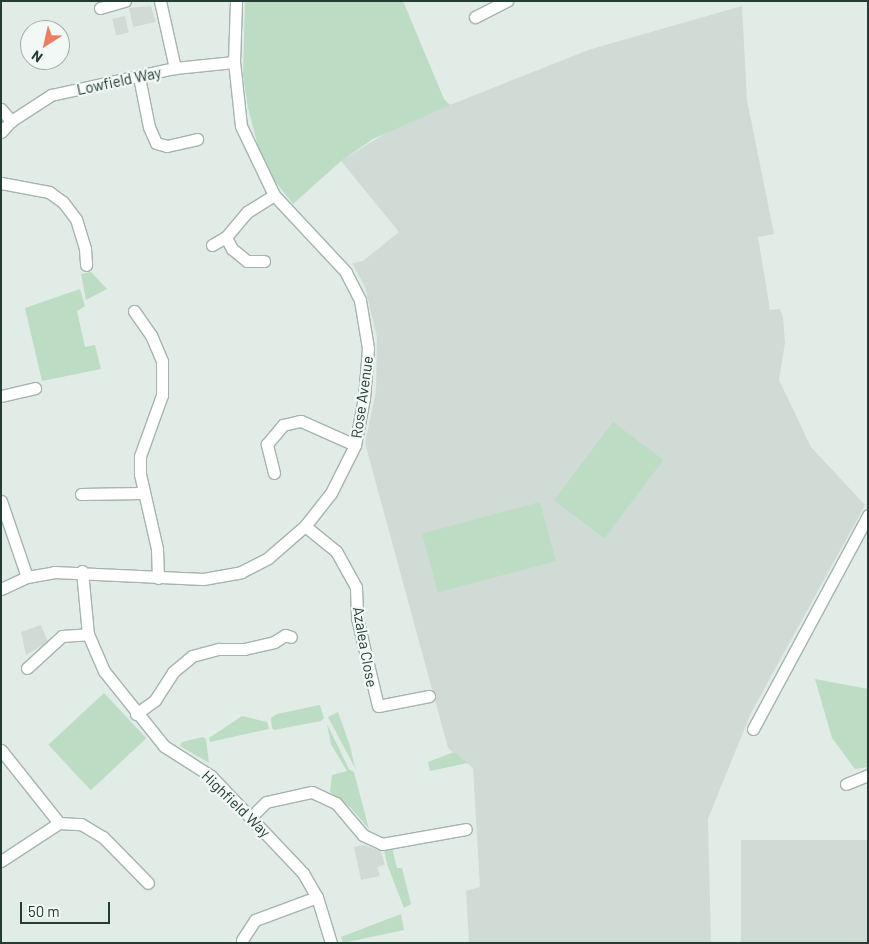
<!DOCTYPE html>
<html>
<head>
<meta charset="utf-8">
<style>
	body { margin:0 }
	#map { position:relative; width:869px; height:944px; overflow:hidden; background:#e2ece7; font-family:Barlow,sans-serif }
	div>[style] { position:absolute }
	.built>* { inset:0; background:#d0dbd6; transform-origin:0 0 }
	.green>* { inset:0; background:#bcdcc4; transform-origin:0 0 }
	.roads { filter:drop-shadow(1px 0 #a5b4ae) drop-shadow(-1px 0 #a5b4ae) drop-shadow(0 1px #a5b4ae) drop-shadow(0 -1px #a5b4ae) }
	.minor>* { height:11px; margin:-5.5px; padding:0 5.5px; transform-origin:5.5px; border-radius:5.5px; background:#fff }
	span { translate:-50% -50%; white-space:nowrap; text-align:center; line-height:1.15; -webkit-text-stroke:4.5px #f2f8f5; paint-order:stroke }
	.street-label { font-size:15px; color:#233c34 }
	.frame { position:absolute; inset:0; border:2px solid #233c34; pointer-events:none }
	.north { position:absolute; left:20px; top:20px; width:50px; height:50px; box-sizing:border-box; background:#f2f8f5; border:1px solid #9fada8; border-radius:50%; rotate:215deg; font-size:14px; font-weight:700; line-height:20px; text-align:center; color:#233c34 }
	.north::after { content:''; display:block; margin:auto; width:18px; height:22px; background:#eb7e60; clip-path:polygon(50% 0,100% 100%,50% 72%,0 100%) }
	.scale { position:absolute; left:20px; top:902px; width:90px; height:22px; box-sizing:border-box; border:2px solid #233c34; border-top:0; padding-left:6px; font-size:15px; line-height:18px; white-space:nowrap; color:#233c34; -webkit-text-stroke:4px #f2f8f5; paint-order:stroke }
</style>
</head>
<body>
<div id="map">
	<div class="built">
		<div style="clip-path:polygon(151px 6px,156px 22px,133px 27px,129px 8px)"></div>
		<div style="clip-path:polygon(742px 6px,747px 100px,774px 234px,758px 237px,770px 310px,780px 309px,783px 317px,785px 343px,779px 380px,811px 447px,865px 505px,750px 715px,708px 819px,711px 943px,469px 943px,466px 891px,480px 887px,473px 768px,448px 748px,365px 443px,376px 391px,377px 337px,365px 287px,352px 263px,363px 261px,399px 232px,341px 161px,397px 126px,588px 50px)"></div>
		<div style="left:125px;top:16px;width:17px;height:13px;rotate:77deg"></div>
		<div style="clip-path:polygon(41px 625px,48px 642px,26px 655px,21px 632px)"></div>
		<div style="left:868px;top:840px;width:103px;height:127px;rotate:90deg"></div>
		<div style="clip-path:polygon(364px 845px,381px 851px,385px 865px,377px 867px,380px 876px,361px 880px,354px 847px)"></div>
	</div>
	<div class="green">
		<div style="clip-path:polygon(245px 1px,403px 1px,444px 99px,450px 105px,373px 139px,341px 161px,293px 204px,274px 180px,258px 146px,248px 108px,243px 75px)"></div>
		<div style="clip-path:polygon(91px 272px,107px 289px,86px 300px,81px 274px)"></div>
		<div style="clip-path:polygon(80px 289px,85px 306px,77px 311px,85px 347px,95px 345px,101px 369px,42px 381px,25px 308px)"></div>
		<div style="left:613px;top:422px;width:63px;height:98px;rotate:37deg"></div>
		<div style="left:540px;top:502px;width:61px;height:122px;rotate:75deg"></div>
		<div style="clip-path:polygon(815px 679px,868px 689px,868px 767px,855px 769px,832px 738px)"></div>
		<div style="left:104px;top:693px;width:62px;height:76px;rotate:47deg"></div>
		<div style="clip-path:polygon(320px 705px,324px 718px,321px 721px,274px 730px,272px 728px,271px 718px,277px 714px)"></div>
		<div style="clip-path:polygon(338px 712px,350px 746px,355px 768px,328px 717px)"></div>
		<div style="clip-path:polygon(242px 716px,267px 722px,269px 729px,210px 742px,209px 738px)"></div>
		<div style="clip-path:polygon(327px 724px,349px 769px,354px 772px,369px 829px,351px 808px,330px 792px,332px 775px,347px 771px,331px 744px)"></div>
		<div style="clip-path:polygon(203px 737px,206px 739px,209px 763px,180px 746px,182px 742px)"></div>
		<div style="clip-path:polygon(454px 752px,468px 763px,430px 771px,428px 762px)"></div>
		<div style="clip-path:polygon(392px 848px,397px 868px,402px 868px,411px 904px,404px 908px,387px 864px,384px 850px)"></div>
		<div style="clip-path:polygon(401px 914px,404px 930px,343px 943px,341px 937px)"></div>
	</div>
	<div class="roads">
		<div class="minor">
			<div style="left:160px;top:1px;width:69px;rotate:77.4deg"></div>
			<div style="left:100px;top:8px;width:26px;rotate:-16deg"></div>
			<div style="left:475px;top:17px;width:36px;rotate:-27deg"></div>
			<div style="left:139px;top:77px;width:51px;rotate:78.7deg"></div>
			<div style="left:149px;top:127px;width:17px;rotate:66deg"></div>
			<div style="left:156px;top:143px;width:11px;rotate:15deg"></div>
			<div style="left:167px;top:146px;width:31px;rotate:-13deg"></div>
			<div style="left:1px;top:109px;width:16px;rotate:50deg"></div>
			<div style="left:1px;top:132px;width:15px;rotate:-48deg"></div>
			<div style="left:11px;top:121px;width:48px;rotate:-33deg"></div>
			<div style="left:51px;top:95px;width:127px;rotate:-12.3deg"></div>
			<div style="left:175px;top:68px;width:59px;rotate:-5.8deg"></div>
			<div style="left:1px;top:183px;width:49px;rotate:10.6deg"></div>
			<div style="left:49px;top:192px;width:17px;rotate:36deg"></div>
			<div style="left:63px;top:202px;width:21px;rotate:53deg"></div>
			<div style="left:76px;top:219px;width:31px;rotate:73deg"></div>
			<div style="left:85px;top:249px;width:16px;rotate:86deg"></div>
			<div style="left:212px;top:245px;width:16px;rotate:-30deg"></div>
			<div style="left:264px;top:261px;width:17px;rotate:180deg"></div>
			<div style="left:247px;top:261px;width:19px;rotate:-141deg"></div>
			<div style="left:232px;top:249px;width:13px;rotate:-117deg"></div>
			<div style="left:226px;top:237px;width:33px;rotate:-50deg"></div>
			<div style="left:247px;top:212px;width:32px;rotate:-32deg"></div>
			<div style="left:134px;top:311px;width:29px;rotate:55deg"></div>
			<div style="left:151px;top:335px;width:28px;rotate:67deg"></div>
			<div style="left:162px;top:361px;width:34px;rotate:90deg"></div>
			<div style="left:162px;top:395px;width:65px;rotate:109.8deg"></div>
			<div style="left:140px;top:456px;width:18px;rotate:90deg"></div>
			<div style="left:140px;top:474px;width:77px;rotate:77.2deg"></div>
			<div style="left:157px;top:549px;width:29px;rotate:88deg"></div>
			<div style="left:1px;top:396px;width:35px;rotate:-13deg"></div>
			<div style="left:274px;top:473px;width:30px;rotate:-104deg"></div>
			<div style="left:267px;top:444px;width:25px;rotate:-50deg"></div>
			<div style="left:283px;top:425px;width:18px;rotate:-13deg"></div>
			<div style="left:301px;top:421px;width:59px;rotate:24deg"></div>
			<div style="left:81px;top:494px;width:61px;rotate:-0.9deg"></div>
			<div style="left:1px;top:501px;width:80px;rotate:71.1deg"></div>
			<div style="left:305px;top:526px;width:40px;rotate:39deg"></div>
			<div style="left:336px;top:551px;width:41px;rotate:60.9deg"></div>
			<div style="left:356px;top:587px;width:31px;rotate:88deg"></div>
			<div style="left:357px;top:618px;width:90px;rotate:76.6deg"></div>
			<div style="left:378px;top:706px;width:52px;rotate:-11.1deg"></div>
			<div style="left:82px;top:571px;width:63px;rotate:84.6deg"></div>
			<div style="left:88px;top:634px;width:40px;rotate:66.6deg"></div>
			<div style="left:104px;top:671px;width:96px;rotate:51.3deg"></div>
			<div style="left:164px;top:746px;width:56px;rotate:32.6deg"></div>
			<div style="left:211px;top:776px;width:134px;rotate:46.5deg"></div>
			<div style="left:303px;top:873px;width:28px;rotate:60deg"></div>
			<div style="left:317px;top:897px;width:48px;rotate:73.1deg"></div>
			<div style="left:1px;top:589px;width:29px;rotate:-25deg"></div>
			<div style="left:27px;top:577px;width:27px;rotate:-10deg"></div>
			<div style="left:54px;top:572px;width:149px;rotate:2.7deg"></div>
			<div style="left:203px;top:579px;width:39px;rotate:-10deg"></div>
			<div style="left:241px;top:572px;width:30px;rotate:-27deg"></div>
			<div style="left:268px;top:558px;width:49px;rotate:-40.9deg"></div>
			<div style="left:305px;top:526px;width:42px;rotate:-51.8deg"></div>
			<div style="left:331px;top:493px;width:54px;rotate:-63.4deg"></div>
			<div style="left:355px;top:445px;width:48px;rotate:-79.2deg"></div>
			<div style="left:364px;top:398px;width:50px;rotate:-85.4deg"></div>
			<div style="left:368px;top:348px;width:49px;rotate:-99.5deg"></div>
			<div style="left:360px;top:300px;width:31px;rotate:-117deg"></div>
			<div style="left:346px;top:272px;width:105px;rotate:-133.1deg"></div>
			<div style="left:274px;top:195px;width:76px;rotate:-115.6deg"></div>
			<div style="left:241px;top:126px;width:64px;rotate:-96.2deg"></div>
			<div style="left:234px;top:62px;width:61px;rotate:-88.1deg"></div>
			<div style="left:27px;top:668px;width:47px;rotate:-42.4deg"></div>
			<div style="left:62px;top:636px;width:26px;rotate:-4deg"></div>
			<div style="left:136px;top:714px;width:24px;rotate:-36deg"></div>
			<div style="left:155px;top:700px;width:33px;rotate:-57deg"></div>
			<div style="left:173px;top:672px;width:25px;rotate:-40deg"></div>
			<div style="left:192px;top:656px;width:28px;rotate:-15deg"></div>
			<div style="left:219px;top:649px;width:25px"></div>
			<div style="left:244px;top:649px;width:31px;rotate:-13deg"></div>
			<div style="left:274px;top:642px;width:13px;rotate:-32deg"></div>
			<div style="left:285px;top:635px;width:6px;rotate:18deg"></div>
			<div style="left:753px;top:729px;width:243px;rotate:-61.7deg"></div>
			<div style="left:1px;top:750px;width:93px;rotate:51.5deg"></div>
			<div style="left:846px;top:784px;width:24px;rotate:-22deg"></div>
			<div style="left:251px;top:817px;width:21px;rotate:-45deg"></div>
			<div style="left:266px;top:802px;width:47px;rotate:-12.3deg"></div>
			<div style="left:312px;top:792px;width:26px;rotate:25deg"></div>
			<div style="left:336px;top:803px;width:42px;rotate:49.8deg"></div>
			<div style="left:363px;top:835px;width:21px;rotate:25deg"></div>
			<div style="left:382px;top:844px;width:85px;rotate:-10.1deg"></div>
			<div style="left:1px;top:861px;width:69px;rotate:-33.2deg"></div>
			<div style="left:59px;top:823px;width:22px;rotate:3deg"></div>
			<div style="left:81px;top:824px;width:26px;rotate:31deg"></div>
			<div style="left:103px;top:837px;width:64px;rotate:45.6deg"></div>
			<div style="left:242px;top:940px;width:24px;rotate:-57deg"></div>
			<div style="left:255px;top:920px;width:66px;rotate:-20.4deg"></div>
		</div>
	</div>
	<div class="street-label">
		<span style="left:119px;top:81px;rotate:-12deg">Lowfield Way</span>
		<span style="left:362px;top:397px;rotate:-82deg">Rose Avenue</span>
		<span style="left:365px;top:647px;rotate:80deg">Azalea Close</span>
		<span style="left:236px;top:804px;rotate:44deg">Highfield Way</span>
	</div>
	<div class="frame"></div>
	<div class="north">N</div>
	<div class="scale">50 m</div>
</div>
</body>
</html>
